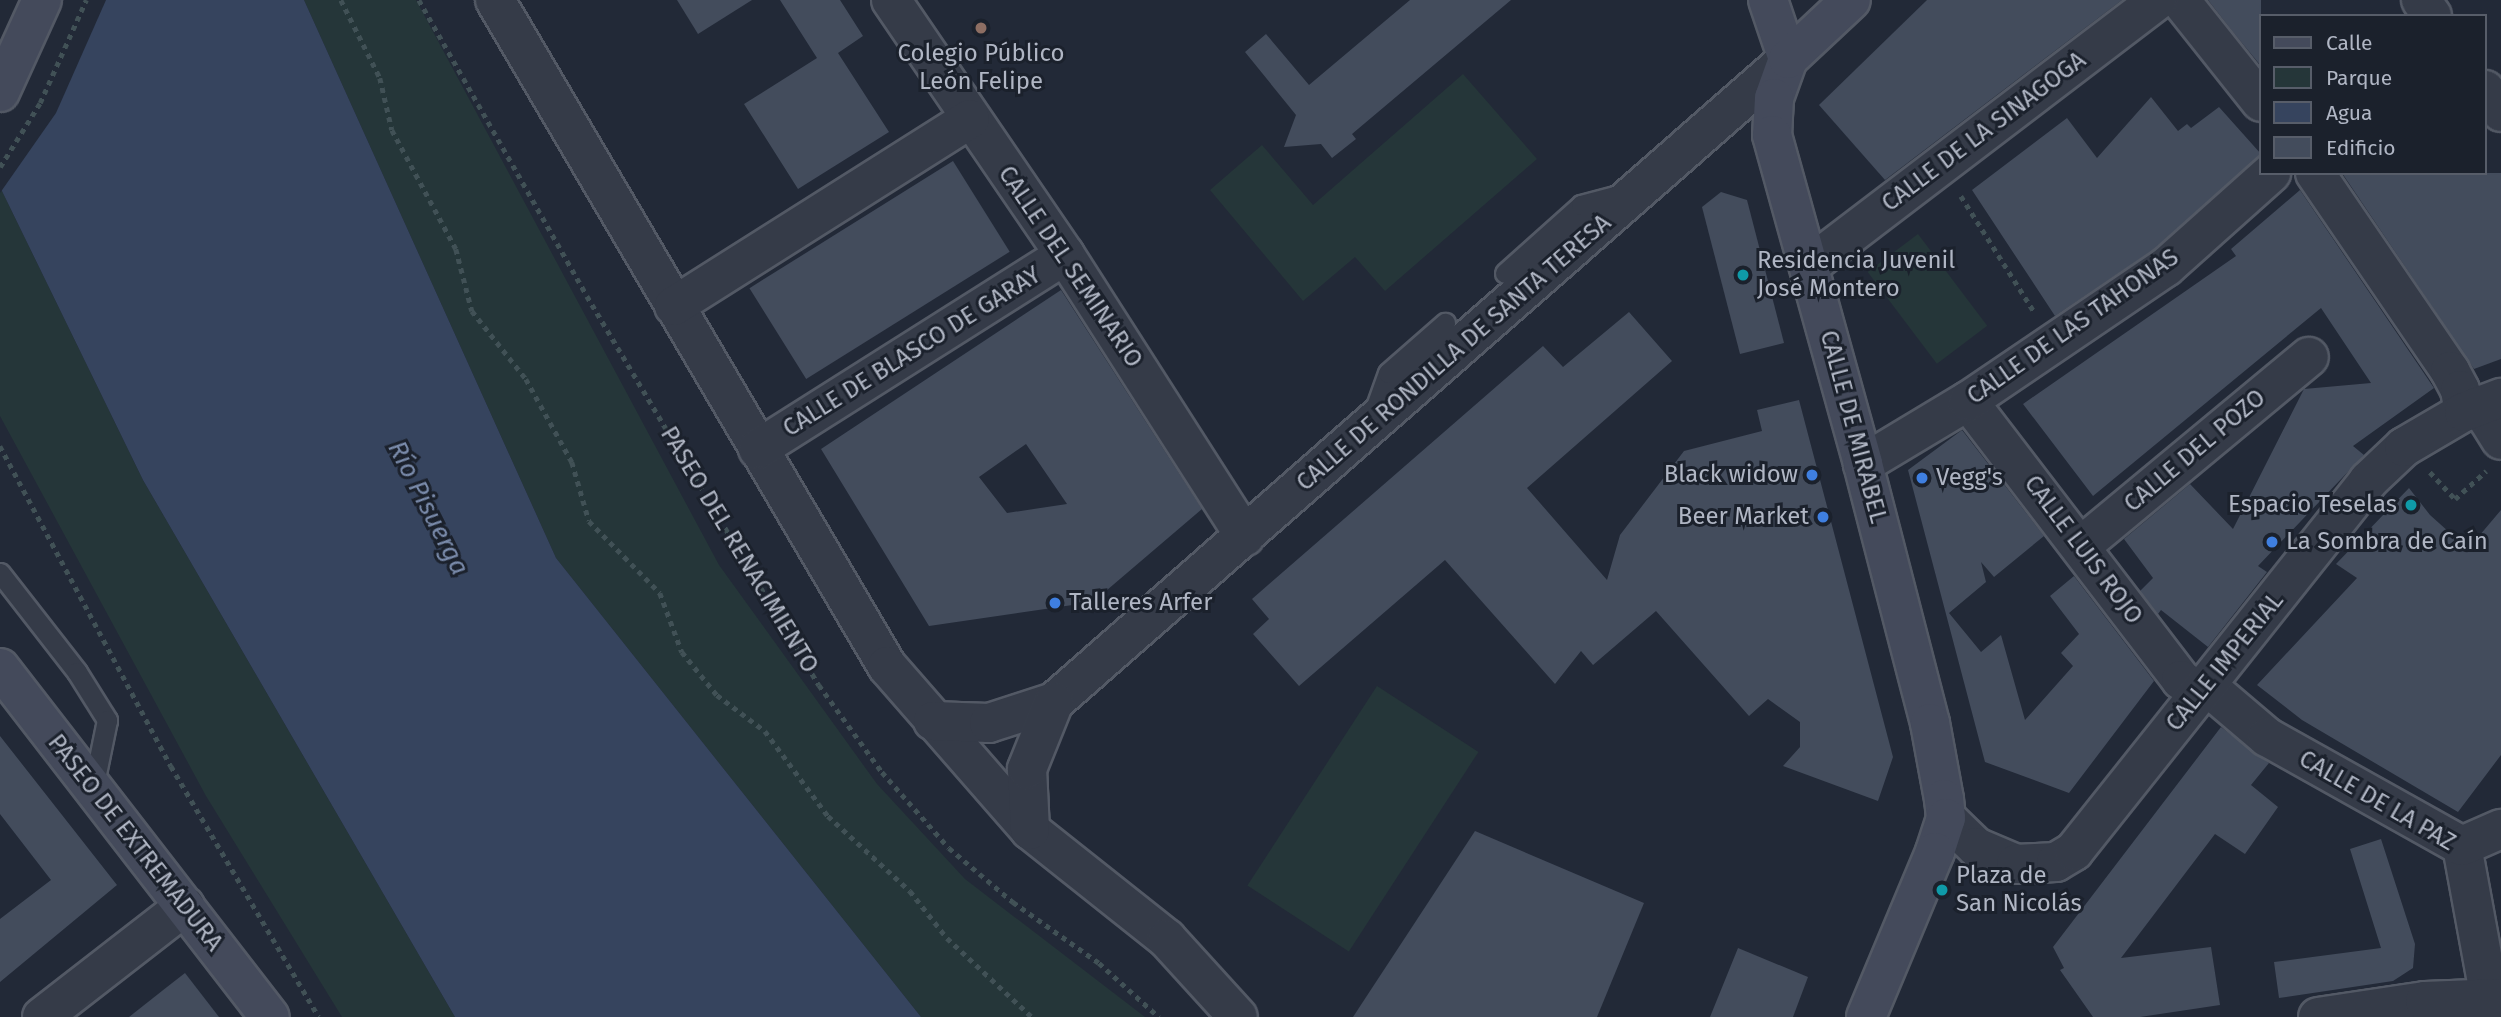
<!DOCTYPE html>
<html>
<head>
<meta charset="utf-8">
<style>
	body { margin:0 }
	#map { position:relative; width:2501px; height:1017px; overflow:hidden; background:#222937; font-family:"Fira Sans",sans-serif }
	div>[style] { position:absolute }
	.green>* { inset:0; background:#253639; transform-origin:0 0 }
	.water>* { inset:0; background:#36445e }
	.pier>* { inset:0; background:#222937 }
	.building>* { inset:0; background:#434c5c; transform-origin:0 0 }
	.path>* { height:4.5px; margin-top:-2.25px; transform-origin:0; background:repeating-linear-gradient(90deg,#415156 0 5px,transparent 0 10px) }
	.roads { filter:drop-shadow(2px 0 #535965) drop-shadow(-2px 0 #535965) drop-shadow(0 2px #535965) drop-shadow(0 -2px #535965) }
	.lane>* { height:19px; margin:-9.5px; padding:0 9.5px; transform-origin:9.5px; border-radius:9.5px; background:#353b48 }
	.street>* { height:38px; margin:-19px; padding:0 19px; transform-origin:19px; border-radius:19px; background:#353b48 }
	.secondary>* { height:38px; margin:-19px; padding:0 19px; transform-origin:19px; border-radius:19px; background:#444a5b }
	.dots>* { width:19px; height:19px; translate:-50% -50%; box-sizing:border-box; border:4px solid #1b212c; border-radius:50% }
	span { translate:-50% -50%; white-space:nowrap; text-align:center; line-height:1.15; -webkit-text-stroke:6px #1b212c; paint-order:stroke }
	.poi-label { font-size:24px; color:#b0b6c4 }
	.left { translate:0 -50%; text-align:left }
	.right { translate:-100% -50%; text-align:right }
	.street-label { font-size:24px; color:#b0b6c4 }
	.water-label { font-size:26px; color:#7a8bab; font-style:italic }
	.legend { position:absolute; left:2259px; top:14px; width:228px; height:161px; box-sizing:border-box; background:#1b212c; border:2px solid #575d69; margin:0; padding:9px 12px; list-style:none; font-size:21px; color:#b0b6c4 }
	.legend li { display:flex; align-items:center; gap:14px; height:35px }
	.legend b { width:35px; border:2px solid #575d69 }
</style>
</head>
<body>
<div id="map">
	<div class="green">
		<div style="clip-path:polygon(304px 0,416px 0,719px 565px,877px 784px,965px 879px,1145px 1017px,921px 1017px,556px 558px)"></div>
		<div style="clip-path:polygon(1463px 74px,1537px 159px,1385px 291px,1355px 257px,1303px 301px,1210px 190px,1262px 145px,1313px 205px)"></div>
		<div style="clip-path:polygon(0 187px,143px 480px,455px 1017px,342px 1017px,206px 796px,0 416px)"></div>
		<div style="left:1918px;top:234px;width:115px;height:63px;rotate:53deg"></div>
		<div style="left:1377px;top:686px;width:121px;height:238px;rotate:33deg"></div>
	</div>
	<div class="water">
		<div style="clip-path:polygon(0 0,304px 0,556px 558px,921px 1017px,455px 1017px,143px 480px,0 187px)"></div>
	</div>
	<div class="pier">
		<div style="clip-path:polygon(0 0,106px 0,56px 113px,0 193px)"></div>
	</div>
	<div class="building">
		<div style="clip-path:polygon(677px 0,752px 0,698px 34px)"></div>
		<div style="clip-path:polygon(780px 0,840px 0,863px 36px,838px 53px,889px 132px,798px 189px,744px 104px,817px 58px)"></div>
		<div style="clip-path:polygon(1410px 0,1511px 0,1352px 134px,1356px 139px,1332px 158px,1321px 144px,1284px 147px,1296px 115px,1245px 52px,1266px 34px,1309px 85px)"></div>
		<div style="clip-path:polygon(1927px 0,2122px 0,1885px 180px,1819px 105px)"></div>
		<div style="clip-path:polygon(2208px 0,2261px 0,2261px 66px,2233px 32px)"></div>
		<div style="clip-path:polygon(2151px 97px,2178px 131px,2187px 124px,2191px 128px,2219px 107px,2261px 154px,2153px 250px,2055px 316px,1972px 190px,2067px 118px,2097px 158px)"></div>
		<div style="left:953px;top:161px;width:107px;height:240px;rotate:58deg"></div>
		<div style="clip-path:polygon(2342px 173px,2501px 173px,2501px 359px,2474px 369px)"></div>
		<div style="clip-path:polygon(2300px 190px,2434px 388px,2353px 446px,2364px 455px,2258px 566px,2267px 572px,2208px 647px,2161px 610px,2158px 614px,2140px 591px,2153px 578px,2124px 539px,2190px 484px,2233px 529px,2304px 389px,2371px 383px,2321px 308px,2093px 496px,2023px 404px,2236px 256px,2231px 249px)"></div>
		<div style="clip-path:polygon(1721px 192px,1747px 200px,1784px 343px,1740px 354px,1702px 207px)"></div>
		<div style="clip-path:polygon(evenodd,1061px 290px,1202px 509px,1093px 602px,929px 626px,821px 449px,1061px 290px,1026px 444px,1067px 504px,1007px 513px,979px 477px,1026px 444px)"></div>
		<div style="clip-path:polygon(1629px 312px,1672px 361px,1527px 488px,1607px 580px,1620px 535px,1684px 451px,1762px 431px,1757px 410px,1799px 400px,1893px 757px,1878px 801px,1783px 766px,1800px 747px,1800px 722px,1768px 699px,1749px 716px,1656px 611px,1593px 665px,1581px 651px,1555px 684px,1445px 560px,1299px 686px,1253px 634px,1269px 619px,1252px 599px,1543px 346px,1563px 367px)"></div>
		<div style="clip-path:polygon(1962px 430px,2044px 536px,1994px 577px,1981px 562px,1986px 582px,1949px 613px,1981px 652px,2001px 635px,2025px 720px,2073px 666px,2061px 653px,2079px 634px,2050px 596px,2074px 576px,2154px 681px,2069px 793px,1985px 762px,1908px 470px)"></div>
		<div style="clip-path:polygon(2409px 488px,2430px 515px,2468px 549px,2501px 510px,2501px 755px,2458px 812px,2302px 720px,2257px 685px,2357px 578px,2336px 564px)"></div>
		<div style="clip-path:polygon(2221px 727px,2269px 763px,2251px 785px,2278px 807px,2245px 854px,2215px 834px,2121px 958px,2211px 947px,2220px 1005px,2140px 1017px,2093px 1017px,2060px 970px,2064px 968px,2053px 947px)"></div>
		<div style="clip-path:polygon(0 736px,117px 885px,0 982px,0 919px,51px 880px,0 814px)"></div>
		<div style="clip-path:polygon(1475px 831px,1644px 903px,1597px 1017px,1353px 1017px)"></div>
		<div style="clip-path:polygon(2381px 839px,2415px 944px,2413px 968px,2393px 981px,2279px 998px,2274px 962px,2381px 948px,2350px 849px)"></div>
		<div style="clip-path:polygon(1738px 948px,1808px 977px,1793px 1017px,1710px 1017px)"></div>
		<div style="clip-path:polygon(185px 973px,219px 1017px,129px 1017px,167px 987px)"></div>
	</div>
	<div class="path">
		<div style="left:341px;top:0;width:87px;rotate:63.4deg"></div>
		<div style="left:380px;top:78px;width:53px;rotate:77deg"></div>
		<div style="left:392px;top:130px;width:135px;rotate:61.7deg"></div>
		<div style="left:456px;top:249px;width:64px;rotate:75.5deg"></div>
		<div style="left:472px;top:311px;width:87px;rotate:51.5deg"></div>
		<div style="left:526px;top:379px;width:95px;rotate:61deg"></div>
		<div style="left:572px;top:462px;width:61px;rotate:73.9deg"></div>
		<div style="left:589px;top:521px;width:101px;rotate:45.4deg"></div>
		<div style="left:660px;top:593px;width:63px;rotate:69.6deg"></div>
		<div style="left:682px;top:652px;width:55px;rotate:50.9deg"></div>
		<div style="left:717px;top:695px;width:60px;rotate:36.9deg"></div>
		<div style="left:765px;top:731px;width:106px;rotate:53.5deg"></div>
		<div style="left:828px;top:816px;width:111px;rotate:42.4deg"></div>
		<div style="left:910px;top:891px;width:60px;rotate:51.8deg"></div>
		<div style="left:947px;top:938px;width:116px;rotate:42.9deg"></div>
		<div style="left:419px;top:0;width:340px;rotate:60.4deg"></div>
		<div style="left:587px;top:296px;width:453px;rotate:59.2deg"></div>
		<div style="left:819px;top:685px;width:107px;rotate:54.1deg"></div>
		<div style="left:882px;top:772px;width:101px;rotate:48.6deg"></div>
		<div style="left:949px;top:848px;width:84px;rotate:40.2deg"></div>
		<div style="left:1013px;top:902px;width:105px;rotate:35.3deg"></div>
		<div style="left:1099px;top:963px;width:81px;rotate:42deg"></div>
		<div style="left:0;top:167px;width:75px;rotate:-58deg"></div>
		<div style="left:40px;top:103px;width:113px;rotate:-65.9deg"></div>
		<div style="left:1961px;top:196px;width:138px;rotate:57.7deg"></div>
		<div style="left:0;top:446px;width:363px;rotate:61.9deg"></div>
		<div style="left:171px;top:766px;width:291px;rotate:59.5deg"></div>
		<div style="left:2430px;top:472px;width:37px;rotate:47deg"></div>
		<div style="left:2455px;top:499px;width:42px;rotate:-42.1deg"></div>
	</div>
	<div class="roads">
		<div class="lane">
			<div style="left:1505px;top:273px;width:102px;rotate:-41.8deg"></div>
			<div style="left:1581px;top:205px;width:42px;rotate:-15deg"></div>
			<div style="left:1374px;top:412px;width:41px;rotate:-70.3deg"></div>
			<div style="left:1388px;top:373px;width:76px;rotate:-41.3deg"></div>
			<div style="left:0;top:573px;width:125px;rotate:52.1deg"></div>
			<div style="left:77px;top:672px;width:57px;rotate:58deg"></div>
			<div style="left:107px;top:720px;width:69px;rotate:101.6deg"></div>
		</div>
		<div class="street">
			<div style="left:495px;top:0;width:773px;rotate:59.52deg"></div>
			<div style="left:887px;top:666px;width:218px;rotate:48.9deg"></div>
			<div style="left:1030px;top:830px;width:175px;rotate:38.5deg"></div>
			<div style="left:1167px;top:939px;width:105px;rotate:47.7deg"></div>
			<div style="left:891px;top:0;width:309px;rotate:55.7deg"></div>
			<div style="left:1065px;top:255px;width:334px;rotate:57.4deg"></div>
			<div style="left:2180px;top:0;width:130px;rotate:51.5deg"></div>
			<div style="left:2421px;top:0;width:19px;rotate:55deg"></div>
			<div style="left:2485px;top:90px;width:27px;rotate:54deg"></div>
			<div style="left:2315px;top:173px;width:240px;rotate:55.7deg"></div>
			<div style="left:2450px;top:371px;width:21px;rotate:62deg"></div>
			<div style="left:2460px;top:390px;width:22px;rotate:80deg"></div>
			<div style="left:1810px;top:265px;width:437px;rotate:-37.3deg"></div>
			<div style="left:674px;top:306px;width:350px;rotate:-32.3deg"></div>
			<div style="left:1968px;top:401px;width:351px;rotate:52.6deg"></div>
			<div style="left:2181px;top:680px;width:26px;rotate:31deg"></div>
			<div style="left:2479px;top:405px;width:41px;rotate:57.8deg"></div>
			<div style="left:758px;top:449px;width:363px;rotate:-32.3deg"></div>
			<div style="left:1863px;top:464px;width:122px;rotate:-31deg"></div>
			<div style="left:1968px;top:401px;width:239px;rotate:-34.1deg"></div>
			<div style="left:2166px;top:267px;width:141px;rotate:-41.8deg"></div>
			<div style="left:2081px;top:546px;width:296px;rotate:-39.7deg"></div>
			<div style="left:2207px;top:686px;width:79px;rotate:40.4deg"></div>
			<div style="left:2267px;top:737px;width:223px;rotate:29.2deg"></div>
			<div style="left:933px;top:721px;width:56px;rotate:2deg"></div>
			<div style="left:989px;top:723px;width:68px;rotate:-17.9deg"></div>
			<div style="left:1054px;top:702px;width:976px;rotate:-41.22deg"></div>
			<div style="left:1946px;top:818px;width:42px;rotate:44deg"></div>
			<div style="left:1976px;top:847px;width:43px;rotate:23deg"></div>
			<div style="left:2016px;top:864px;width:40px;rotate:-2.9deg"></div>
			<div style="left:2056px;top:862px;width:21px;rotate:-31deg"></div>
			<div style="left:2074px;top:851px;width:473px;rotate:-51.5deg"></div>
			<div style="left:2368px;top:481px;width:50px;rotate:-43.4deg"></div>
			<div style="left:2404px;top:447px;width:69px;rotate:-30.3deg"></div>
			<div style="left:2464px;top:412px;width:40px;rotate:-21deg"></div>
			<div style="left:1030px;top:830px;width:61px;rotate:-92.8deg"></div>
			<div style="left:1027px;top:769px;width:72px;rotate:-68.1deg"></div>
			<div style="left:2462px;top:846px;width:156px;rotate:79.6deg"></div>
			<div style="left:2462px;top:846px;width:43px;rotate:-23.6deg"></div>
			<div style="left:42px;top:1017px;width:181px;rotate:-37.8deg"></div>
			<div style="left:2318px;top:1017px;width:108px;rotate:-8.5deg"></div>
			<div style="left:2425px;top:1001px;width:76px;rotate:-2.3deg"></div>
		</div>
		<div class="secondary">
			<div style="left:1768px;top:0;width:62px;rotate:71.3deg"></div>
			<div style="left:1788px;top:59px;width:41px;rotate:109.7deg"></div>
			<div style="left:1774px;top:98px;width:37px;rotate:93deg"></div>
			<div style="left:1772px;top:135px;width:341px;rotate:74.5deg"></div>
			<div style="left:1863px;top:464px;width:268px;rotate:75.5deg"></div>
			<div style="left:1930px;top:723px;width:77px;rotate:79.6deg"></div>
			<div style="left:1944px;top:799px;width:19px;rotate:84deg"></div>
			<div style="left:1946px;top:818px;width:36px;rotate:108deg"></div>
			<div style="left:1935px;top:852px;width:179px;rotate:112.7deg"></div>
			<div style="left:1788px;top:59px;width:86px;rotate:-43.1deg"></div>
			<div style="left:0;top:92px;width:101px;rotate:-65.5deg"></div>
			<div style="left:0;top:668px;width:441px;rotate:52.3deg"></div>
		</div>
	</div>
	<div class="dots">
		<div style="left:981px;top:28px;background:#8d6e63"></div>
		<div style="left:1743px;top:275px;background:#0f9aa8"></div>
		<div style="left:1812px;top:475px;background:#3f7fe0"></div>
		<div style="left:1922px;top:478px;background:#3f7fe0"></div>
		<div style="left:2411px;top:505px;background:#0f9aa8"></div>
		<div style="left:1823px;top:517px;background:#3f7fe0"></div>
		<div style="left:2272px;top:542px;background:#3f7fe0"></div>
		<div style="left:1055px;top:603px;background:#3f7fe0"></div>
		<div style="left:1942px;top:890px;background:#0f9aa8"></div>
	</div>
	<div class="poi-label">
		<span style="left:981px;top:68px">Colegio Público<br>León Felipe</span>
		<span class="left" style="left:1757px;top:275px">Residencia Juvenil<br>José Montero</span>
		<span class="right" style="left:1798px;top:475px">Black widow</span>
		<span class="left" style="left:1936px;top:478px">Vegg's</span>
		<span class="right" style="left:2397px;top:505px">Espacio Teselas</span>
		<span class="right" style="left:1809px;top:517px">Beer Market</span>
		<span class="left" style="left:2286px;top:542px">La Sombra de Caín</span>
		<span class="left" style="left:1069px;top:603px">Talleres Arfer</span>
		<span class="left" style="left:1956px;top:890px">Plaza de<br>San Nicolás</span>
	</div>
	<div class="street-label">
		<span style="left:1984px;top:132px;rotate:-37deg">CALLE DE LA SINAGOGA</span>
		<span style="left:1070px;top:267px;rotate:56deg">CALLE DEL SEMINARIO</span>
		<span style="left:2073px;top:327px;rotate:-35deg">CALLE DE LAS TAHONAS</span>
		<span style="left:912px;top:352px;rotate:-32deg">CALLE DE BLASCO DE GARAY</span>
		<span style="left:1454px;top:353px;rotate:-41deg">CALLE DE RONDILLA DE SANTA TERESA</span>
		<span style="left:1853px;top:427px;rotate:75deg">CALLE DE MIRABEL</span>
		<span style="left:2195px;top:451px;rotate:-40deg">CALLE DEL POZO</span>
		<span style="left:739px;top:550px;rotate:59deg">PASEO DEL RENACIMIENTO</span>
		<span style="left:2083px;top:550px;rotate:53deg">CALLE LUIS ROJO</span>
		<span style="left:2225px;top:662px;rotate:-51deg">CALLE IMPERIAL</span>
		<span style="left:2377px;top:801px;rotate:30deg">CALLE DE LA PAZ</span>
		<span style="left:135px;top:843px;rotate:52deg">PASEO DE EXTREMADURA</span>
	</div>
	<div class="water-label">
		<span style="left:428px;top:508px;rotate:63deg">Río Pisuerga</span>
	</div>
	<ul class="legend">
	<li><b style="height:9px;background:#444a5b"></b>Calle</li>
	<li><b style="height:19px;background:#253639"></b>Parque</li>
	<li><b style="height:19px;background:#36445e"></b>Agua</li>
	<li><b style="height:19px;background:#434c5c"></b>Edificio</li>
	</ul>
</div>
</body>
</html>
